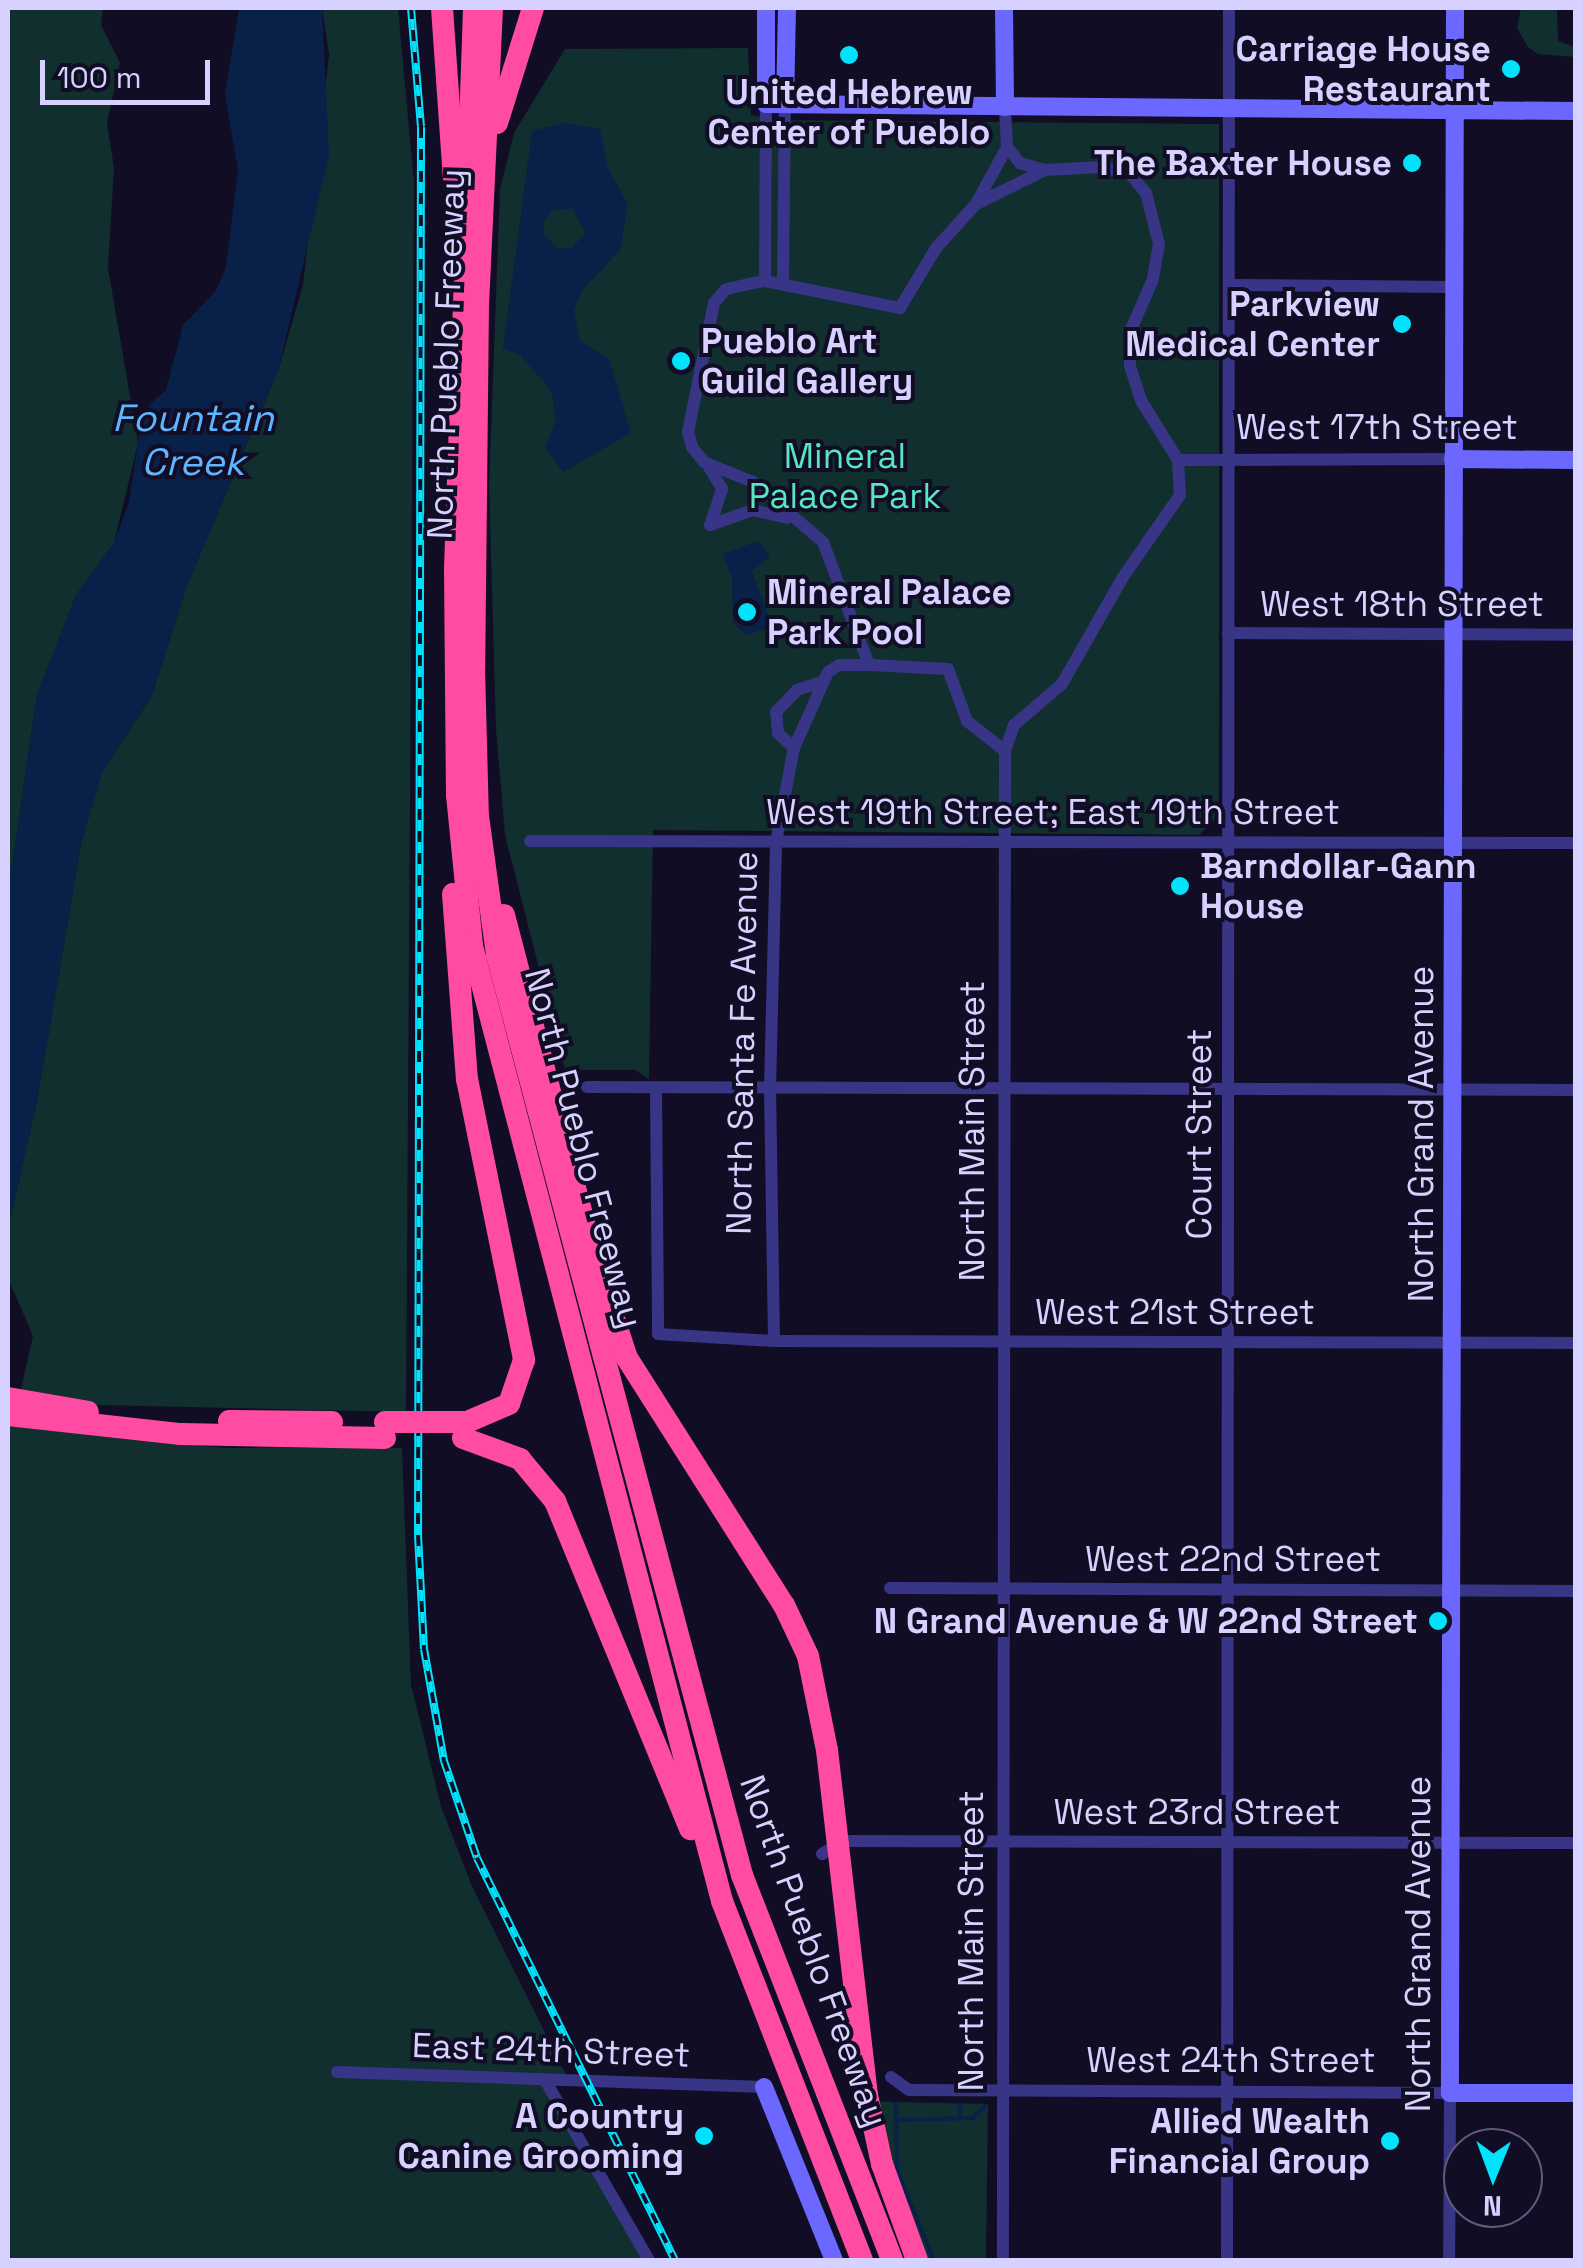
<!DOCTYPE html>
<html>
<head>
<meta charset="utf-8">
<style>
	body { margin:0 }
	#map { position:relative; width:1583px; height:2268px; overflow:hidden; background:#110d25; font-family:"Space Grotesk",sans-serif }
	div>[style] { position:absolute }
	.green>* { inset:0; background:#102f2e }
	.water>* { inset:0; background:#092048 }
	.stream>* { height:4px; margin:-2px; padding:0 2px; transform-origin:2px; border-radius:2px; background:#092048 }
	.street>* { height:12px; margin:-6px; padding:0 6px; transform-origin:6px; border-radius:6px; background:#383587 }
	.secondary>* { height:18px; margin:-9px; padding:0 9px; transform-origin:9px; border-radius:9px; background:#6c68ff }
	.highway>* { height:22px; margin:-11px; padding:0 11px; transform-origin:11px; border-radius:11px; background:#ff4ca2 }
	.rail>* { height:8px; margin-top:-4px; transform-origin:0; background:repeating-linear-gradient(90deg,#110d25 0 11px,#00e3fc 0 22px); box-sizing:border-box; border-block:2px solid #00e3fc }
	.highway-bridge>* { height:22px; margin:-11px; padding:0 11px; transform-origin:11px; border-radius:11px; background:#ff4ca2 }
	.dots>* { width:28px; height:28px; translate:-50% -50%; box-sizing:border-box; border:5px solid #110d25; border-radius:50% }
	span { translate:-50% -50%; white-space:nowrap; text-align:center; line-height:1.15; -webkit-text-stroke:8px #110d25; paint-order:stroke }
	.poi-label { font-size:35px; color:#d6d1ff; font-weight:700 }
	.right { translate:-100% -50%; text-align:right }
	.left { translate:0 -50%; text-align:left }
	.street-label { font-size:35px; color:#d6d1ff }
	.park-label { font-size:35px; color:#56e6c2 }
	.water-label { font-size:38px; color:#5fb5ff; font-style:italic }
	.frame { position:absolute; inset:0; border:10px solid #d6d1ff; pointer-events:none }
	.north { position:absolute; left:1443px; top:2128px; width:100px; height:100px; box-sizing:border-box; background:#110d25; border:2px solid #605b7c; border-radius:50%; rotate:181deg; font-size:28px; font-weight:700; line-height:40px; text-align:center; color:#d6d1ff }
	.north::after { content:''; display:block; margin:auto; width:35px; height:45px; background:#00e3fc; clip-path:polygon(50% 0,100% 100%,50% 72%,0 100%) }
	.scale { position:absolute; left:40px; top:60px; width:170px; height:45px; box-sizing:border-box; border:5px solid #d6d1ff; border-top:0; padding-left:12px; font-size:30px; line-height:35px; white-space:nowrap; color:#d6d1ff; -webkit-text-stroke:8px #110d25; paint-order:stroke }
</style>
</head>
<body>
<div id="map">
	<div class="green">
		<div style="clip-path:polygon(8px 8px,103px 8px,101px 25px,120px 63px,107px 123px,114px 168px,108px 268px,138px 443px,114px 543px,76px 595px,37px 695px,8px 894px)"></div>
		<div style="clip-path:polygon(322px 8px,398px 8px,414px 183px,406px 1412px,97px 1405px,21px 1389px,33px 1336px,8px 1278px,8px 1228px,37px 1101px,81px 843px,102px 772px,152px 695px,187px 585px,278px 371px,303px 285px,329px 55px)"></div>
		<div style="clip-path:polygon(1521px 8px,1557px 8px,1558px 41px,1575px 47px,1575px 57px,1538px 54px,1528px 47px,1517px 28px)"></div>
		<div style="clip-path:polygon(748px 48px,751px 115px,773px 120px,1219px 124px,1219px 815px,1199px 835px,653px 830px,649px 1079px,635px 1070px,565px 1070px,505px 835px,496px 729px,489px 485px,500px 189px,514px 133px,565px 49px)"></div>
		<div style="clip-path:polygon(8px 1426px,226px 1448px,402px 1448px,411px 1685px,441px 1806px,471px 1884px,569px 2081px,546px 2080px,649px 2260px,8px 2260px)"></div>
		<div style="clip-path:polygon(852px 2101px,988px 2104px,986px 2260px,916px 2260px)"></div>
	</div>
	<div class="water">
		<div style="clip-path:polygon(239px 8px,322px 8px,329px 155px,278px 371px,187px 585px,152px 695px,102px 772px,81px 843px,37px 1101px,8px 1228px,8px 894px,37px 695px,76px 595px,114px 543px,129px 502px,140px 429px,150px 404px,166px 390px,183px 325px,216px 291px,226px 267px,238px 170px,225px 95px)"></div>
		<div style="clip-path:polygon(evenodd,564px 123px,600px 129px,607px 166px,628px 205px,620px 250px,581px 292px,574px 311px,580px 341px,609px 359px,631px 433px,563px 472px,545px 447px,556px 419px,551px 390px,520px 355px,503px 348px,532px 131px,564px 123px,573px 209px,585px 233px,572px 248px,558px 249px,544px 234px,544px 221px,553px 210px,573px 209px)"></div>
		<div style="clip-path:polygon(758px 541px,770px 557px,752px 571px,772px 627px,746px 635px,733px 623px,732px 578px,723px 554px)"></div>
	</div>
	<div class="stream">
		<div style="left:896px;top:2104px;width:66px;rotate:89.1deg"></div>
		<div style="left:897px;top:2170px;width:97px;rotate:67.7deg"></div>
		<div style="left:960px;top:2119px;width:14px;rotate:-90deg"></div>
		<div style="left:896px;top:2120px;width:77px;rotate:-1.5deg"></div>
		<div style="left:973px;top:2118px;width:17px;rotate:-45deg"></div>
	</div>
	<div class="street">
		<div style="left:1007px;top:147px;width:21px;rotate:51deg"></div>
		<div style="left:1020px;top:163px;width:25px;rotate:16deg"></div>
		<div style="left:977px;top:202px;width:63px;rotate:-61.4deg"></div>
		<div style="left:1007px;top:147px;width:40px;rotate:-92.9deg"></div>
		<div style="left:765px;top:281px;width:177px;rotate:-89.7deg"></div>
		<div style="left:783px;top:282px;width:178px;rotate:-89.4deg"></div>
		<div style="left:1230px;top:285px;width:224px;rotate:0.5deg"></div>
		<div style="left:1178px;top:460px;width:275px;rotate:-0.2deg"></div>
		<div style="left:709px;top:467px;width:26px;rotate:59deg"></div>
		<div style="left:722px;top:489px;width:38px;rotate:108deg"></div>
		<div style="left:710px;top:525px;width:46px;rotate:-19.2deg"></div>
		<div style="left:753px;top:510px;width:35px;rotate:13deg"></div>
		<div style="left:1228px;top:633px;width:348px;rotate:0.3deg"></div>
		<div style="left:869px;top:665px;width:131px;rotate:-110.5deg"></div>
		<div style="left:823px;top:542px;width:92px;rotate:-139.4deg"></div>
		<div style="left:753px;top:482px;width:53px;rotate:-157.8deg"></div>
		<div style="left:704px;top:462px;width:19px;rotate:-129deg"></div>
		<div style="left:692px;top:447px;width:16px;rotate:-105deg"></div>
		<div style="left:688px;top:432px;width:132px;rotate:-78.6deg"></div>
		<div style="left:714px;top:303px;width:18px;rotate:-49deg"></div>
		<div style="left:726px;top:289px;width:40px;rotate:-12deg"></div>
		<div style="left:765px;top:281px;width:138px;rotate:11.3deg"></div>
		<div style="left:900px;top:308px;width:70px;rotate:-59deg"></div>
		<div style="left:936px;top:248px;width:59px;rotate:-47.7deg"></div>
		<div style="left:976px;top:204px;width:77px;rotate:-26.2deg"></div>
		<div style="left:1045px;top:170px;width:57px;rotate:-3deg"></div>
		<div style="left:1102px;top:167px;width:29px;rotate:14deg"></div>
		<div style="left:1130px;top:174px;width:25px;rotate:50deg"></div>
		<div style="left:1146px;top:193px;width:53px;rotate:75.7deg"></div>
		<div style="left:1159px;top:244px;width:36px;rotate:100deg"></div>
		<div style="left:1153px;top:279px;width:58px;rotate:113.5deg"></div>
		<div style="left:1130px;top:332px;width:34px;rotate:90deg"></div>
		<div style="left:1130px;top:366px;width:38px;rotate:72deg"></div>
		<div style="left:1142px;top:402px;width:68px;rotate:58.2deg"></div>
		<div style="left:1178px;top:460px;width:35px;rotate:87deg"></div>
		<div style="left:1180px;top:495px;width:100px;rotate:124.8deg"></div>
		<div style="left:1123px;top:577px;width:123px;rotate:119.7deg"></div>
		<div style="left:1062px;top:684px;width:63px;rotate:139.5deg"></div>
		<div style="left:1014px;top:725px;width:28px;rotate:109deg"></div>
		<div style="left:1005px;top:751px;width:1509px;rotate:90.08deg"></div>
		<div style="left:794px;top:748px;width:22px;rotate:-137deg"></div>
		<div style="left:778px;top:733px;width:21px;rotate:-95deg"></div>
		<div style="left:776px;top:712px;width:30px;rotate:-46deg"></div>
		<div style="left:797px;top:690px;width:26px;rotate:-18deg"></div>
		<div style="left:530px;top:841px;width:1046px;rotate:0.11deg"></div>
		<div style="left:587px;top:1087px;width:989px;rotate:0.17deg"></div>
		<div style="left:656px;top:1090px;width:244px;rotate:89.5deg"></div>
		<div style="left:658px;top:1334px;width:116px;rotate:3.5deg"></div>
		<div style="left:774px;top:1341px;width:802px;rotate:0.14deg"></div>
		<div style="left:774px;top:1341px;width:251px;rotate:-90.9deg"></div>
		<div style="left:770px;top:1090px;width:248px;rotate:-88.6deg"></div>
		<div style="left:776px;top:842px;width:96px;rotate:-79.2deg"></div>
		<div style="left:794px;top:748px;width:83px;rotate:-65.9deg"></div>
		<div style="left:828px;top:672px;width:13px;rotate:-32deg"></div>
		<div style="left:839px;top:665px;width:30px"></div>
		<div style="left:869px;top:665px;width:79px;rotate:2.9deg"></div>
		<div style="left:948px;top:669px;width:55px;rotate:69.9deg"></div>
		<div style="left:967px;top:721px;width:48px;rotate:38.3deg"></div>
		<div style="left:890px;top:1588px;width:686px;rotate:0.25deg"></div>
		<div style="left:822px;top:1854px;width:26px;rotate:-31deg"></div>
		<div style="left:844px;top:1841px;width:732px;rotate:0.16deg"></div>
		<div style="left:337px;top:2072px;width:427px;rotate:2deg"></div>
		<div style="left:891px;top:2077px;width:22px;rotate:36deg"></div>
		<div style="left:909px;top:2090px;width:541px;rotate:0.32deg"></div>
		<div style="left:1450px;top:2093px;width:167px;rotate:90.3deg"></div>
		<div style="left:545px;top:2080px;width:208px;rotate:60deg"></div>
		<div style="left:1227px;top:2260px;width:2252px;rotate:-89.95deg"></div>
	</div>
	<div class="secondary">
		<div style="left:766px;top:8px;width:96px;rotate:90deg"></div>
		<div style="left:766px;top:104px;width:810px;rotate:0.5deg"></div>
		<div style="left:1004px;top:8px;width:99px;rotate:89.4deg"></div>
		<div style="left:1455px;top:8px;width:2085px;rotate:90.14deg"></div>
		<div style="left:1450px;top:2093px;width:126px"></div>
		<div style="left:785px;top:104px;width:96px;rotate:-88.8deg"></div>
		<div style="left:1453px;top:459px;width:123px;rotate:0.5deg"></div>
		<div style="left:764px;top:2087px;width:187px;rotate:68deg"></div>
	</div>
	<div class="highway">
		<div style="left:442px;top:8px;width:170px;rotate:86deg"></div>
		<div style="left:474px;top:8px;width:561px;rotate:91.94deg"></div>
		<div style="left:455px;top:569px;width:226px;rotate:89.5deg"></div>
		<div style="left:457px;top:795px;width:152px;rotate:84.3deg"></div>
		<div style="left:472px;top:946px;width:987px;rotate:75.33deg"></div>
		<div style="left:722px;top:1901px;width:385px;rotate:68.7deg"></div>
		<div style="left:492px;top:8px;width:295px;rotate:92.7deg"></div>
		<div style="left:478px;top:303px;width:365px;rotate:90.6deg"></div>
		<div style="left:474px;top:668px;width:148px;rotate:88.5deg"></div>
		<div style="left:478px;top:816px;width:140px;rotate:82.2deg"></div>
		<div style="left:497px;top:955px;width:952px;rotate:75.09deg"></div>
		<div style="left:742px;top:1875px;width:413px;rotate:68.7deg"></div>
		<div style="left:497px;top:123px;width:121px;rotate:-72.6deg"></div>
		<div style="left:453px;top:894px;width:186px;rotate:85.7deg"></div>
		<div style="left:467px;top:1079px;width:287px;rotate:78.5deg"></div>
		<div style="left:524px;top:1360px;width:46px;rotate:108.8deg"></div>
		<div style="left:509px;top:1404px;width:46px;rotate:156.8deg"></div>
		<div style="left:504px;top:915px;width:341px;rotate:75.4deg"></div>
		<div style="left:590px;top:1245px;width:119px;rotate:71.9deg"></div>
		<div style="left:627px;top:1358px;width:293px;rotate:57.6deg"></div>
		<div style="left:784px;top:1605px;width:56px;rotate:64.8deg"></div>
		<div style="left:808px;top:1656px;width:96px;rotate:78.6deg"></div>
		<div style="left:827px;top:1750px;width:347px;rotate:83.4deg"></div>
		<div style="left:867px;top:2095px;width:71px;rotate:77.7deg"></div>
		<div style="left:882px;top:2164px;width:102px;rotate:70deg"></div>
		<div style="left:8px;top:1398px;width:81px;rotate:9.9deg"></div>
		<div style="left:8px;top:1415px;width:174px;rotate:6.3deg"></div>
		<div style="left:181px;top:1434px;width:204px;rotate:1.1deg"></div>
		<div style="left:229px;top:1421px;width:103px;rotate:0.6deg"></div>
		<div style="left:463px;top:1438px;width:61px;rotate:20.2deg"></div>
		<div style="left:520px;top:1459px;width:55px;rotate:50.2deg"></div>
		<div style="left:555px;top:1501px;width:355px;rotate:67.6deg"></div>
	</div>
	<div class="rail">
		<div style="left:411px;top:8px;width:119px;rotate:85.2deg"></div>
		<div style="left:421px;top:127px;width:1408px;rotate:90.12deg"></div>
		<div style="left:418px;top:1535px;width:114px;rotate:87deg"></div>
		<div style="left:424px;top:1649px;width:114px;rotate:79.9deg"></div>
		<div style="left:444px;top:1761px;width:102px;rotate:71.2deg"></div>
		<div style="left:477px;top:1858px;width:448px;rotate:63.8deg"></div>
	</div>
	<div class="highway-bridge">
		<div style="left:385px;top:1422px;width:82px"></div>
	</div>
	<div class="dots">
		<div style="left:849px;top:55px;background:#00e3fc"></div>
		<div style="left:1511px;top:69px;background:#00e3fc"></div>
		<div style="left:1412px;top:163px;background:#00e3fc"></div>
		<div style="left:1402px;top:324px;background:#00e3fc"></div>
		<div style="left:681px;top:361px;background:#00e3fc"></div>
		<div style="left:747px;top:612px;background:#00e3fc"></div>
		<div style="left:1180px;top:886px;background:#00e3fc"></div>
		<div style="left:1438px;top:1621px;background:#00e3fc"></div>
		<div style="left:704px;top:2136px;background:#00e3fc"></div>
		<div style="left:1390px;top:2141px;background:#00e3fc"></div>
	</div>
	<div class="poi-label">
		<span class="right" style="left:1491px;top:69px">Carriage House<br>Restaurant</span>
		<span style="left:849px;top:112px">United Hebrew<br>Center of Pueblo</span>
		<span class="right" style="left:1392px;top:163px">The Baxter House</span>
		<span class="right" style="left:1380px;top:324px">Parkview<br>Medical Center</span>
		<span class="left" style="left:701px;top:361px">Pueblo Art<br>Guild Gallery</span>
		<span class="left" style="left:767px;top:612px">Mineral Palace<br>Park Pool</span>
		<span class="left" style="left:1200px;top:886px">Barndollar-Gann<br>House</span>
		<span class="right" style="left:1418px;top:1621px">N Grand Avenue &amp; W 22nd Street</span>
		<span class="right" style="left:684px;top:2136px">A Country<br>Canine Grooming</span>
		<span class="right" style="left:1370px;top:2141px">Allied Wealth<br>Financial Group</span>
	</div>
	<div class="street-label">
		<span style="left:446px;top:354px;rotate:-88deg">North Pueblo Freeway</span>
		<span style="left:1377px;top:427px">West 17th Street</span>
		<span style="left:1402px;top:604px">West 18th Street</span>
		<span style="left:1053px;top:812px">West 19th Street; East 19th Street</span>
		<span style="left:742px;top:1043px;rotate:-89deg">North Santa Fe Avenue</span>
		<span style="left:972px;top:1131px;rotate:-90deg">North Main Street</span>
		<span style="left:1199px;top:1134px;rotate:-90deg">Court Street</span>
		<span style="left:1421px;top:1134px;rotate:-90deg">North Grand Avenue</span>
		<span style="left:584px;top:1148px;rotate:75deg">North Pueblo Freeway</span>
		<span style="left:1175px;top:1312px">West 21st Street</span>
		<span style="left:1233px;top:1559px">West 22nd Street</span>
		<span style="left:1197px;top:1812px">West 23rd Street</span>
		<span style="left:971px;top:1941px;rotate:-90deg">North Main Street</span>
		<span style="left:1418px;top:1944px;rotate:-90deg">North Grand Avenue</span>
		<span style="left:814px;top:1951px;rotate:70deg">North Pueblo Freeway</span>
		<span style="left:551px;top:2050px;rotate:2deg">East 24th Street</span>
		<span style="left:1231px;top:2060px">West 24th Street</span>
	</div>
	<div class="park-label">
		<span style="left:845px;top:476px">Mineral<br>Palace Park</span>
	</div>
	<div class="water-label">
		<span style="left:193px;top:441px">Fountain<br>Creek</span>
	</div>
	<div class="frame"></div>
	<div class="north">N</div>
	<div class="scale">100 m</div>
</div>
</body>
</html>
